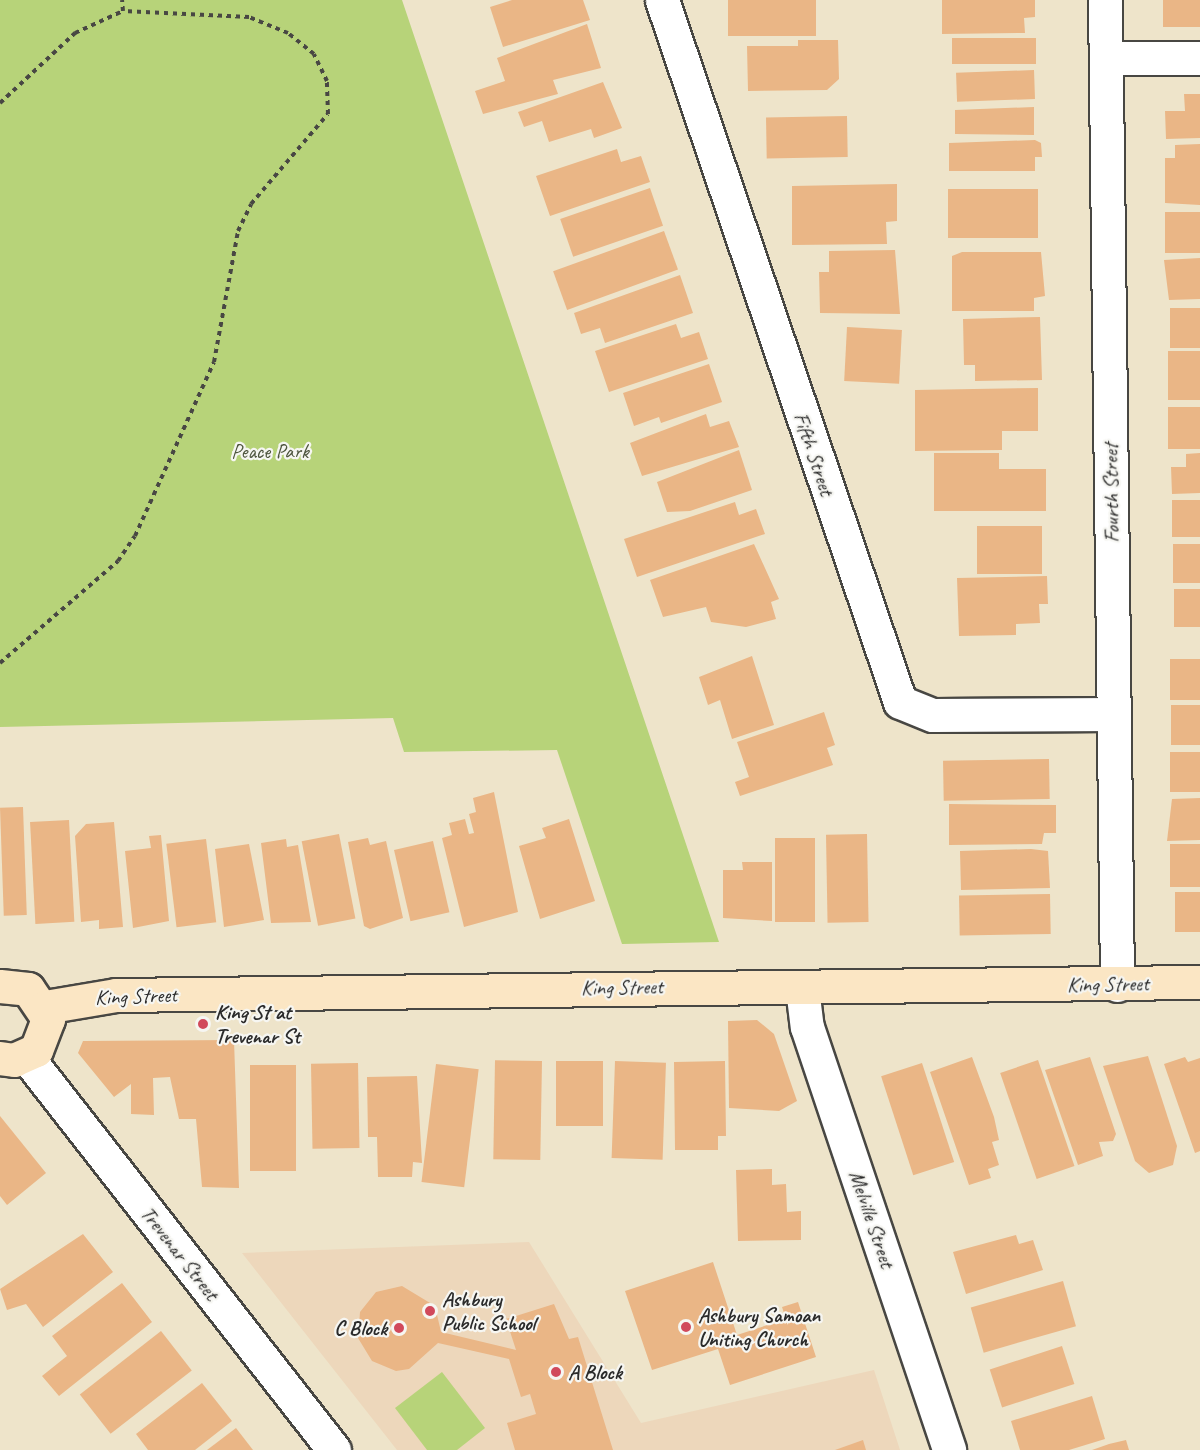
<!DOCTYPE html>
<html>
<head>
<meta charset="utf-8">
<style>
	body { margin:0 }
	#map { position:relative; width:1200px; height:1450px; overflow:hidden; background:#eee4ca; font-family:Caveat,sans-serif }
	div>[style] { position:absolute }
	.built>* { inset:0; background:#edd7bb }
	.green>* { inset:0; background:#b7d379 }
	.building>* { inset:0; background:#eab686; transform-origin:0 0 }
	.path>* { height:4px; margin-top:-2px; transform-origin:0; background:repeating-linear-gradient(90deg,#484743 0 4.5px,transparent 0 9px) }
	.roads { filter:drop-shadow(2px 0 #484743) drop-shadow(-2px 0 #484743) drop-shadow(0 2px #484743) drop-shadow(0 -2px #484743) }
	.minor>* { height:33px; margin:-16.5px; padding:0 16.5px; transform-origin:16.5px; border-radius:16.5px; background:#fff }
	.secondary>* { height:33px; margin:-16.5px; padding:0 16.5px; transform-origin:16.5px; border-radius:16.5px; background:#fbe6c4 }
	.dots>* { width:16px; height:16px; translate:-50% -50%; box-sizing:border-box; border:3px solid #f6f6f2; border-radius:50% }
	span { translate:-50% -50%; white-space:nowrap; text-align:center; line-height:1.15; -webkit-text-stroke:4.5px #f6f6f2; paint-order:stroke }
	.park-label { font-size:21px; color:#4e553e }
	.street-label { font-size:21px; color:#2b2b2b }
	.poi-label { font-size:21px; color:#2b2b2b; font-weight:700 }
	.left { translate:0 -50%; text-align:left }
	.right { translate:-100% -50%; text-align:right }
</style>
</head>
<body>
<div id="map">
	<div class="built">
		<div style="clip-path:polygon(529px 1242px,641px 1423px,874px 1370px,900px 1450px,397px 1450px,242px 1253px)"></div>
	</div>
	<div class="green">
		<div style="clip-path:polygon(0 0,402px 0,719px 942px,622px 944px,557px 750px,404px 752px,393px 718px,0 727px)"></div>
		<div style="clip-path:polygon(442px 1372px,485px 1428px,457px 1450px,427px 1450px,395px 1408px)"></div>
	</div>
	<div class="building">
		<div style="clip-path:polygon(512px 0,583px 0,590px 20px,503px 47px,490px 7px)"></div>
		<div style="left:728px;top:0;width:88px;height:36px"></div>
		<div style="clip-path:polygon(942px 0,1035px 0,1035px 17px,1024px 18px,1025px 33px,942px 34px)"></div>
		<div style="left:1163px;top:0;width:37px;height:27px"></div>
		<div style="clip-path:polygon(587px 24px,601px 68px,553px 80px,558px 94px,483px 114px,475px 91px,505px 81px,497px 58px)"></div>
		<div style="left:952px;top:38px;width:84px;height:26px"></div>
		<div style="clip-path:polygon(798px 40px,838px 40px,839px 79px,827px 90px,748px 91px,747px 46px,798px 46px)"></div>
		<div style="left:1034px;top:70px;width:29px;height:78px;rotate:88deg"></div>
		<div style="clip-path:polygon(603px 82px,622px 128px,594px 138px,591px 129px,549px 142px,542px 121px,524px 127px,518px 112px)"></div>
		<div style="clip-path:polygon(1184px 94px,1200px 94px,1200px 138px,1166px 139px,1165px 111px,1185px 111px)"></div>
		<div style="clip-path:polygon(1034px 107px,1034px 135px,955px 134px,955px 110px)"></div>
		<div style="left:847px;top:116px;width:41px;height:81px;rotate:89deg"></div>
		<div style="clip-path:polygon(1035px 140px,1041px 143px,1042px 157px,1035px 157px,1035px 171px,949px 171px,949px 143px)"></div>
		<div style="clip-path:polygon(1200px 144px,1200px 205px,1165px 203px,1165px 158px,1175px 158px,1175px 145px)"></div>
		<div style="clip-path:polygon(617px 149px,621px 162px,641px 156px,650px 182px,550px 216px,536px 176px)"></div>
		<div style="clip-path:polygon(897px 184px,897px 221px,886px 222px,887px 244px,792px 245px,792px 186px)"></div>
		<div style="left:650px;top:188px;width:40px;height:95px;rotate:71deg"></div>
		<div style="left:948px;top:189px;width:90px;height:49px"></div>
		<div style="left:1200px;top:212px;width:41px;height:35px;rotate:90deg"></div>
		<div style="left:664px;top:231px;width:41px;height:118px;rotate:70deg"></div>
		<div style="clip-path:polygon(895px 250px,900px 314px,820px 313px,819px 272px,829px 272px,829px 251px)"></div>
		<div style="clip-path:polygon(962px 252px,1041px 252px,1045px 296px,1034px 298px,1034px 311px,952px 311px,952px 256px)"></div>
		<div style="clip-path:polygon(1200px 258px,1200px 299px,1169px 300px,1164px 260px)"></div>
		<div style="clip-path:polygon(680px 275px,693px 313px,605px 343px,600px 328px,581px 334px,574px 313px)"></div>
		<div style="left:1170px;top:308px;width:30px;height:40px"></div>
		<div style="clip-path:polygon(1040px 317px,1042px 380px,975px 381px,975px 365px,964px 365px,963px 319px)"></div>
		<div style="clip-path:polygon(676px 324px,681px 338px,699px 332px,708px 359px,609px 392px,595px 351px)"></div>
		<div style="left:847px;top:327px;width:55px;height:54px;rotate:3deg"></div>
		<div style="left:1200px;top:351px;width:49px;height:32px;rotate:90deg"></div>
		<div style="clip-path:polygon(709px 364px,722px 402px,661px 423px,659px 417px,634px 426px,623px 393px)"></div>
		<div style="clip-path:polygon(1038px 388px,1038px 431px,1002px 431px,1002px 450px,915px 451px,915px 390px)"></div>
		<div style="left:1200px;top:407px;width:42px;height:32px;rotate:90deg"></div>
		<div style="clip-path:polygon(706px 414px,710px 427px,729px 421px,739px 447px,642px 476px,630px 443px)"></div>
		<div style="clip-path:polygon(739px 450px,752px 490px,690px 511px,667px 512px,657px 482px)"></div>
		<div style="clip-path:polygon(934px 453px,999px 453px,999px 469px,1046px 469px,1046px 511px,934px 511px)"></div>
		<div style="clip-path:polygon(1200px 453px,1200px 493px,1172px 494px,1171px 467px,1186px 467px,1186px 454px)"></div>
		<div style="left:1172px;top:500px;width:28px;height:37px"></div>
		<div style="clip-path:polygon(735px 502px,739px 515px,756px 509px,765px 534px,637px 577px,624px 539px)"></div>
		<div style="left:977px;top:526px;width:65px;height:48px"></div>
		<div style="clip-path:polygon(754px 544px,779px 599px,771px 602px,776px 619px,746px 627px,711px 622px,706px 607px,663px 617px,650px 580px)"></div>
		<div style="left:1173px;top:544px;width:27px;height:39px"></div>
		<div style="clip-path:polygon(1047px 576px,1048px 604px,1039px 604px,1040px 623px,1016px 624px,1016px 635px,959px 636px,957px 578px)"></div>
		<div style="left:1174px;top:589px;width:26px;height:38px"></div>
		<div style="clip-path:polygon(752px 656px,774px 725px,732px 739px,720px 700px,708px 705px,699px 677px)"></div>
		<div style="left:1200px;top:659px;width:41px;height:30px;rotate:90deg"></div>
		<div style="left:1200px;top:705px;width:40px;height:29px;rotate:90deg"></div>
		<div style="clip-path:polygon(824px 712px,835px 745px,827px 748px,833px 765px,740px 796px,735px 782px,749px 777px,737px 742px)"></div>
		<div style="left:1170px;top:752px;width:30px;height:40px"></div>
		<div style="left:1049px;top:759px;width:40px;height:106px;rotate:89deg"></div>
		<div style="clip-path:polygon(494px 792px,518px 912px,464px 927px,442px 838px,452px 835px,449px 823px,465px 819px,469px 834px,474px 833px,469px 814px,476px 812px,473px 798px)"></div>
		<div style="clip-path:polygon(1200px 798px,1200px 840px,1167px 841px,1172px 799px)"></div>
		<div style="clip-path:polygon(949px 804px,1056px 805px,1056px 833px,1044px 833px,1042px 844px,949px 845px)"></div>
		<div style="left:23px;top:807px;width:108px;height:23px;rotate:88deg"></div>
		<div style="clip-path:polygon(569px 819px,595px 901px,540px 919px,519px 846px,546px 838px,542px 828px)"></div>
		<div style="left:69px;top:820px;width:102px;height:39px;rotate:87deg"></div>
		<div style="clip-path:polygon(114px 822px,123px 927px,99px 929px,99px 920px,81px 922px,75px 836px,86px 824px)"></div>
		<div style="left:339px;top:834px;width:86px;height:38px;rotate:79deg"></div>
		<div style="left:867px;top:834px;width:88px;height:41px;rotate:89deg"></div>
		<div style="clip-path:polygon(161px 835px,169px 921px,133px 928px,125px 851px,151px 848px,149px 836px)"></div>
		<div style="clip-path:polygon(368px 838px,370px 845px,386px 841px,403px 918px,370px 929px,364px 926px,348px 842px)"></div>
		<div style="left:775px;top:838px;width:40px;height:84px"></div>
		<div style="left:206px;top:839px;width:84px;height:40px;rotate:83deg"></div>
		<div style="clip-path:polygon(286px 839px,287px 847px,298px 845px,311px 922px,271px 923px,261px 843px)"></div>
		<div style="left:433px;top:841px;width:73px;height:40px;rotate:77deg"></div>
		<div style="clip-path:polygon(249px 844px,264px 920px,224px 927px,215px 849px)"></div>
		<div style="left:1170px;top:844px;width:30px;height:43px"></div>
		<div style="clip-path:polygon(1031px 849px,1048px 851px,1050px 888px,961px 890px,960px 851px)"></div>
		<div style="clip-path:polygon(742px 862px,772px 862px,772px 921px,723px 918px,723px 870px,743px 870px)"></div>
		<div style="left:1175px;top:892px;width:25px;height:40px"></div>
		<div style="left:1050px;top:894px;width:40px;height:91px;rotate:89deg"></div>
		<div style="clip-path:polygon(757px 1020px,774px 1034px,797px 1101px,779px 1111px,729px 1108px,728px 1021px)"></div>
		<div style="clip-path:polygon(234px 1040px,239px 1188px,202px 1187px,196px 1119px,179px 1119px,170px 1077px,153px 1078px,154px 1115px,131px 1114px,131px 1084px,114px 1097px,78px 1053px,83px 1041px)"></div>
		<div style="clip-path:polygon(1148px 1056px,1177px 1146px,1173px 1165px,1149px 1173px,1135px 1161px,1103px 1066px)"></div>
		<div style="clip-path:polygon(972px 1057px,994px 1117px,999px 1140px,992px 1142px,999px 1165px,988px 1169px,991px 1178px,969px 1185px,930px 1072px)"></div>
		<div style="clip-path:polygon(1090px 1057px,1116px 1134px,1113px 1141px,1099px 1142px,1103px 1156px,1078px 1165px,1045px 1070px)"></div>
		<div style="clip-path:polygon(1185px 1057px,1188px 1062px,1200px 1058px,1200px 1151px,1195px 1153px,1164px 1064px)"></div>
		<div style="left:1038px;top:1060px;width:112px;height:40px;rotate:71deg"></div>
		<div style="left:542px;top:1061px;width:99px;height:47px;rotate:91deg"></div>
		<div style="left:556px;top:1061px;width:47px;height:65px"></div>
		<div style="left:615px;top:1061px;width:51px;height:97px;rotate:2deg"></div>
		<div style="clip-path:polygon(725px 1061px,726px 1136px,718px 1136px,718px 1150px,675px 1150px,674px 1062px)"></div>
		<div style="left:358px;top:1063px;width:85px;height:47px;rotate:89deg"></div>
		<div style="left:922px;top:1063px;width:104px;height:43px;rotate:72deg"></div>
		<div style="left:436px;top:1064px;width:43px;height:119px;rotate:7deg"></div>
		<div style="left:250px;top:1065px;width:46px;height:106px"></div>
		<div style="clip-path:polygon(417px 1076px,422px 1163px,413px 1162px,412px 1177px,378px 1177px,377px 1137px,368px 1137px,367px 1077px)"></div>
		<div style="clip-path:polygon(0 1116px,46px 1173px,7px 1205px,0 1196px)"></div>
		<div style="clip-path:polygon(772px 1169px,772px 1185px,786px 1184px,787px 1212px,801px 1211px,801px 1240px,738px 1241px,736px 1170px)"></div>
		<div style="clip-path:polygon(83px 1234px,113px 1272px,43px 1327px,26px 1304px,7px 1310px,0 1289px)"></div>
		<div style="clip-path:polygon(1016px 1235px,1019px 1244px,1033px 1240px,1043px 1270px,966px 1294px,953px 1252px)"></div>
		<div style="clip-path:polygon(713px 1262px,737px 1335px,786px 1319px,782px 1307px,798px 1302px,816px 1357px,730px 1385px,718px 1349px,652px 1370px,625px 1291px)"></div>
		<div style="left:1063px;top:1281px;width:47px;height:96px;rotate:74deg"></div>
		<div style="clip-path:polygon(122px 1283px,152px 1322px,59px 1396px,42px 1376px,67px 1356px,52px 1336px)"></div>
		<div style="clip-path:polygon(402px 1286px,435px 1306px,441px 1332px,516px 1350px,506px 1319px,554px 1304px,569px 1339px,578px 1337px,613px 1450px,515px 1450px,507px 1423px,536px 1414px,530px 1394px,521px 1397px,509px 1359px,438px 1343px,409px 1369px,396px 1371px,372px 1361px,358px 1338px,360px 1312px,376px 1292px)"></div>
		<div style="left:161px;top:1331px;width:50px;height:103px;rotate:52deg"></div>
		<div style="left:1062px;top:1346px;width:40px;height:76px;rotate:72deg"></div>
		<div style="clip-path:polygon(202px 1383px,232px 1421px,195px 1450px,148px 1450px,136px 1434px)"></div>
		<div style="clip-path:polygon(1092px 1396px,1105px 1439px,1069px 1450px,1020px 1450px,1011px 1421px)"></div>
		<div style="clip-path:polygon(236px 1428px,253px 1450px,207px 1450px)"></div>
		<div style="clip-path:polygon(863px 1440px,866px 1450px,835px 1450px)"></div>
		<div style="clip-path:polygon(1126px 1440px,1129px 1450px,1092px 1450px,1109px 1444px)"></div>
	</div>
	<div class="path">
		<div style="left:0;top:103px;width:103px;rotate:-43deg"></div>
		<div style="left:75px;top:33px;width:53px;rotate:-24.6deg"></div>
		<div style="left:0;top:663px;width:156px;rotate:-40.8deg"></div>
		<div style="left:118px;top:561px;width:30px;rotate:-56deg"></div>
		<div style="left:135px;top:536px;width:191px;rotate:-65.6deg"></div>
		<div style="left:214px;top:362px;width:133px;rotate:-79.6deg"></div>
		<div style="left:238px;top:231px;width:30px;rotate:-64deg"></div>
		<div style="left:251px;top:204px;width:118px;rotate:-49.5deg"></div>
		<div style="left:328px;top:114px;width:33px;rotate:-92deg"></div>
		<div style="left:327px;top:81px;width:30px;rotate:-116deg"></div>
		<div style="left:314px;top:54px;width:33px;rotate:-141deg"></div>
		<div style="left:288px;top:33px;width:42px;rotate:-157.7deg"></div>
		<div style="left:249px;top:17px;width:126px;rotate:-177.3deg"></div>
		<div style="left:123px;top:11px;width:11px;rotate:-95deg"></div>
	</div>
	<div class="roads">
		<div class="minor">
			<div style="left:662px;top:0;width:741px;rotate:71.27deg"></div>
			<div style="left:900px;top:702px;width:35px;rotate:22deg"></div>
			<div style="left:933px;top:715px;width:181px;rotate:-0.3deg"></div>
			<div style="left:1105px;top:0;width:985px;rotate:89.3deg"></div>
			<div style="left:1106px;top:58px;width:94px"></div>
			<div style="left:802px;top:988px;width:39px;rotate:83deg"></div>
			<div style="left:807px;top:1027px;width:446px;rotate:71.4deg"></div>
			<div style="left:26px;top:1056px;width:500px;rotate:51.98deg"></div>
		</div>
		<div class="secondary">
			<div style="left:0;top:986px;width:28px;rotate:6deg"></div>
			<div style="left:28px;top:989px;width:36px;rotate:56deg"></div>
			<div style="left:48px;top:1019px;width:33px;rotate:111deg"></div>
			<div style="left:36px;top:1050px;width:24px;rotate:156deg"></div>
			<div style="left:14px;top:1060px;width:14px;rotate:-172deg"></div>
			<div style="left:45px;top:1007px;width:72px;rotate:-9.6deg"></div>
			<div style="left:116px;top:995px;width:1084px;rotate:-0.69deg"></div>
		</div>
	</div>
	<div class="dots">
		<div style="left:203px;top:1024px;background:#d1495b"></div>
		<div style="left:430px;top:1311px;background:#d1495b"></div>
		<div style="left:686px;top:1327px;background:#d1495b"></div>
		<div style="left:399px;top:1328px;background:#d1495b"></div>
		<div style="left:556px;top:1372px;background:#d1495b"></div>
	</div>
	<div class="park-label">
		<span style="left:270px;top:451px">Peace Park</span>
	</div>
	<div class="street-label">
		<span style="left:814px;top:454px;rotate:71deg">Fifth Street</span>
		<span style="left:1111px;top:493px;rotate:-91deg">Fourth Street</span>
		<span style="left:1108px;top:984px;rotate:-1deg">King Street</span>
		<span style="left:622px;top:987px;rotate:-1deg">King Street</span>
		<span style="left:136px;top:996px;rotate:-2deg">King Street</span>
		<span style="left:872px;top:1219px;rotate:71deg">Melville Street</span>
		<span style="left:180px;top:1253px;rotate:52deg">Trevenar Street</span>
	</div>
	<div class="poi-label">
		<span class="left" style="left:215px;top:1024px">King St at<br>Trevenar St</span>
		<span class="left" style="left:442px;top:1311px">Ashbury<br>Public School</span>
		<span class="left" style="left:698px;top:1327px">Ashbury Samoan<br>Uniting Church</span>
		<span class="right" style="left:387px;top:1328px">C Block</span>
		<span class="left" style="left:568px;top:1372px">A Block</span>
	</div>
</div>
</body>
</html>
